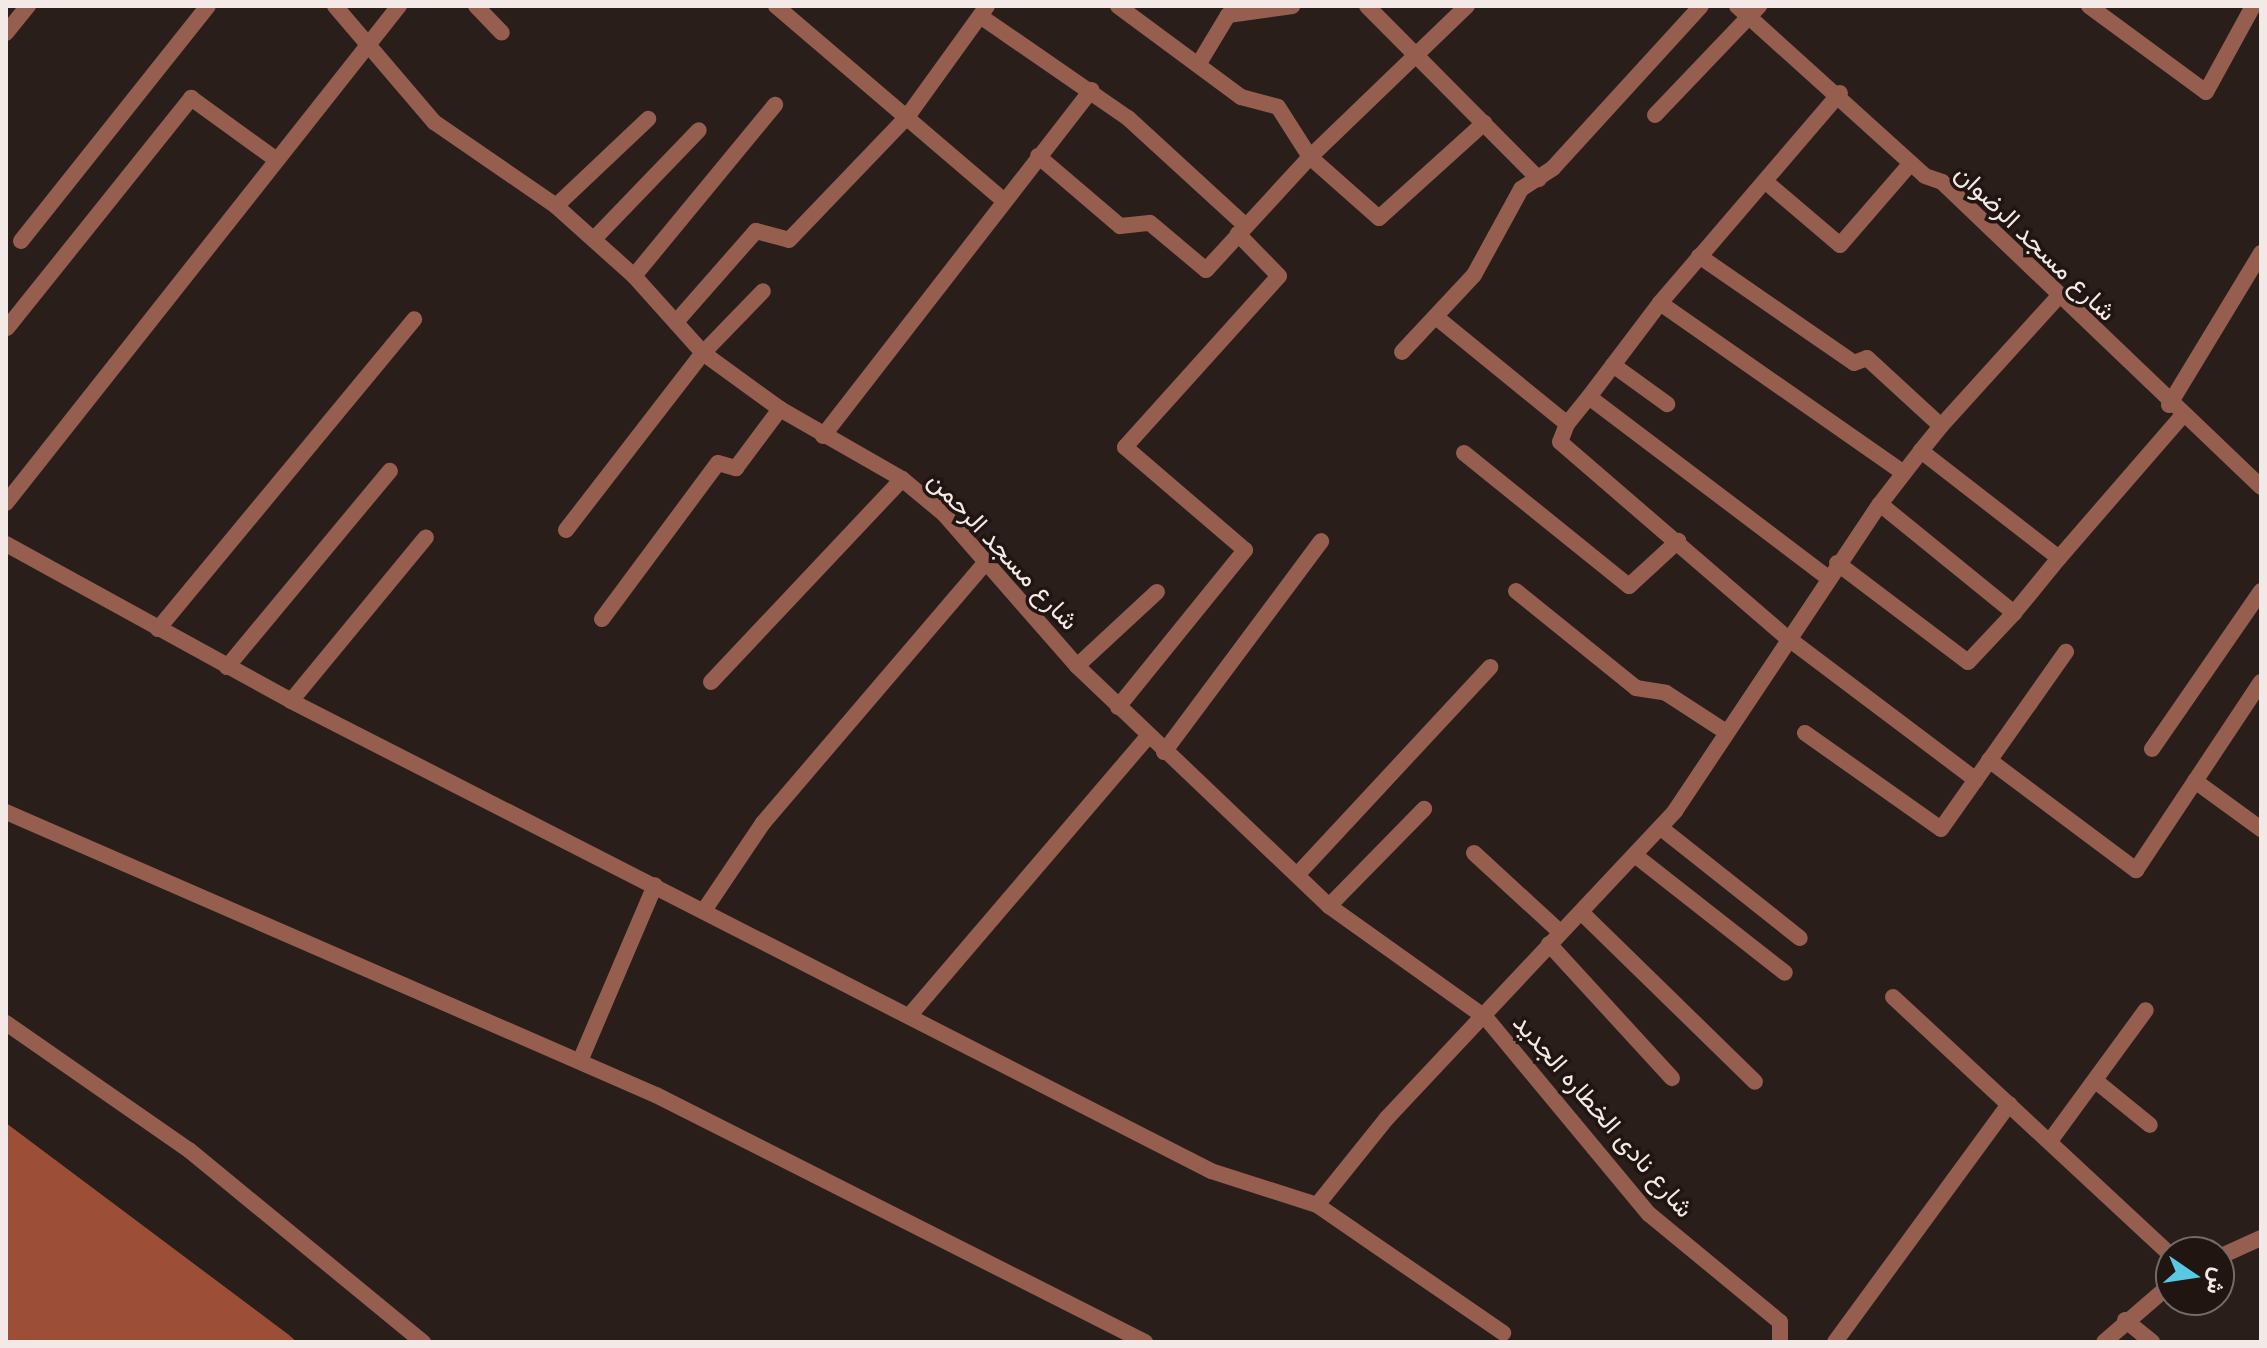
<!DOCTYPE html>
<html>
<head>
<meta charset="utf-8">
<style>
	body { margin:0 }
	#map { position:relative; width:2267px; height:1348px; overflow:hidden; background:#2a1e1b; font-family:"DM Sans",Vazirmatn,sans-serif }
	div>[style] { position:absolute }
	.water>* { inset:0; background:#9c4e37 }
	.minor>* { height:16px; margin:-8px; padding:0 8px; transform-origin:8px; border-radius:8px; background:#955e4e }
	span { translate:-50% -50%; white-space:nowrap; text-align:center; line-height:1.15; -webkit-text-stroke:7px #211512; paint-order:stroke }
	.street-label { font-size:26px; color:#f3eae8 }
	.frame { position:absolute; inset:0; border:8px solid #f3eae8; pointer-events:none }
	.north { position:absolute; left:2155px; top:1236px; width:80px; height:80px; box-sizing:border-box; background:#211512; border:2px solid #756a68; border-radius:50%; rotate:103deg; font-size:22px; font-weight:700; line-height:32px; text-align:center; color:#f3eae8 }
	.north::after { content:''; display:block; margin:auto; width:28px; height:36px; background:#59c8e4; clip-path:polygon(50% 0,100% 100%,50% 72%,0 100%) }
</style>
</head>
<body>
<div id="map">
	<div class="water">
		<div style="clip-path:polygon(6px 1123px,289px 1335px,297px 1342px,6px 1342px)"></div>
	</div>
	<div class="minor">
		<div style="left:335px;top:6px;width:153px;rotate:49.5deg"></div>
		<div style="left:434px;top:122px;width:148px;rotate:34.5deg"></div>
		<div style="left:556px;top:206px;width:105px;rotate:41.9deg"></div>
		<div style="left:634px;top:276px;width:103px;rotate:48.1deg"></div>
		<div style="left:703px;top:353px;width:95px;rotate:36deg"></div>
		<div style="left:780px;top:409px;width:141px;rotate:29.8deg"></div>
		<div style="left:902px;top:479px;width:55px;rotate:39.8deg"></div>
		<div style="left:944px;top:514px;width:202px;rotate:48.8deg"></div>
		<div style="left:1077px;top:666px;width:348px;rotate:43.6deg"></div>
		<div style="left:1329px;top:906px;width:193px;rotate:35.5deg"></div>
		<div style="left:1486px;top:1018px;width:255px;rotate:50.3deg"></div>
		<div style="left:1649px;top:1214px;width:170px;rotate:39.5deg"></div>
		<div style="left:1780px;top:1322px;width:20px;rotate:90deg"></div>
		<div style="left:476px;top:6px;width:37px;rotate:46deg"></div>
		<div style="left:776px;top:6px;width:300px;rotate:40.5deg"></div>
		<div style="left:1118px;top:6px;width:153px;rotate:36.5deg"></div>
		<div style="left:1241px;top:97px;width:38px;rotate:15deg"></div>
		<div style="left:1278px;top:107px;width:59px;rotate:57.4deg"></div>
		<div style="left:1310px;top:157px;width:92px;rotate:41.5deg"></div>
		<div style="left:1379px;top:218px;width:142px;rotate:-42.1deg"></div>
		<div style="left:1367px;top:6px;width:244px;rotate:45.2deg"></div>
		<div style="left:1737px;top:6px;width:253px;rotate:42.1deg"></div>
		<div style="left:1925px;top:176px;width:18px;rotate:19deg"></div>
		<div style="left:1942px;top:182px;width:441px;rotate:43.7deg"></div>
		<div style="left:2089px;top:6px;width:145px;rotate:36.3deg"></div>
		<div style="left:2206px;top:92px;width:98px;rotate:-61.3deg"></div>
		<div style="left:980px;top:16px;width:180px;rotate:34.6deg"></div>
		<div style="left:1128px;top:118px;width:160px;rotate:42.5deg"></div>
		<div style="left:6px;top:33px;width:35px;rotate:-51deg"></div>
		<div style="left:1198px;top:65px;width:58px;rotate:-59deg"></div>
		<div style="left:1228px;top:15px;width:65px;rotate:-8deg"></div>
		<div style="left:1840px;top:93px;width:277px;rotate:130.6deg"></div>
		<div style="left:1660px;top:303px;width:297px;rotate:34.9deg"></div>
		<div style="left:1655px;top:115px;width:151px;rotate:-46.3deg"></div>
		<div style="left:1038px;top:156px;width:108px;rotate:40.5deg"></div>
		<div style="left:1120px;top:226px;width:30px;rotate:-6deg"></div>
		<div style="left:1150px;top:223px;width:73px;rotate:40deg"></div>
		<div style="left:1206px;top:270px;width:154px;rotate:-47.4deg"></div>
		<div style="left:1310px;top:157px;width:218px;rotate:-43.9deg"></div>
		<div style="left:1766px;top:182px;width:97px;rotate:40.4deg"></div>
		<div style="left:1840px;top:245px;width:108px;rotate:-49.1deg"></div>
		<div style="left:556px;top:206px;width:127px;rotate:-43.4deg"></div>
		<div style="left:594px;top:239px;width:151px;rotate:-46.1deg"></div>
		<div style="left:21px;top:241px;width:300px;rotate:-51.5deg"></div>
		<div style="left:1699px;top:256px;width:188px;rotate:34.6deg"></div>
		<div style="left:1854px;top:363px;width:14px;rotate:-21deg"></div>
		<div style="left:1867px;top:358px;width:100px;rotate:42.6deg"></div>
		<div style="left:1941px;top:426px;width:32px;rotate:129deg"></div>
		<div style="left:1921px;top:451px;width:67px;rotate:127.7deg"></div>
		<div style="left:1880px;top:504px;width:173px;rotate:39.1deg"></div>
		<div style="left:2014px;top:613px;width:71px;rotate:-50.7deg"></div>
		<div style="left:2059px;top:558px;width:175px;rotate:-142.2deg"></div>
		<div style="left:634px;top:276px;width:222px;rotate:-50.5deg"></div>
		<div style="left:1660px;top:303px;width:118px;rotate:127.1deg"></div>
		<div style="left:1589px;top:397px;width:298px;rotate:37.1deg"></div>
		<div style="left:1436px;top:317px;width:169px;rotate:39.2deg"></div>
		<div style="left:1567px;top:424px;width:19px;rotate:111deg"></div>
		<div style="left:1560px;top:442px;width:297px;rotate:40.8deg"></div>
		<div style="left:1785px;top:636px;width:239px;rotate:37deg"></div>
		<div style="left:676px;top:322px;width:121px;rotate:-48.7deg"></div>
		<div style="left:756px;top:231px;width:34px;rotate:15deg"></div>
		<div style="left:789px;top:240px;width:170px;rotate:-46.2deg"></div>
		<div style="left:907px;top:117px;width:137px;rotate:-54.2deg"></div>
		<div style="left:7px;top:328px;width:295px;rotate:-51.3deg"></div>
		<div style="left:191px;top:98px;width:102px;rotate:35.9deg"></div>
		<div style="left:1402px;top:352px;width:105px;rotate:-46.9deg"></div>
		<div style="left:1474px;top:275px;width:98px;rotate:-61.3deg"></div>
		<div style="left:1521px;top:189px;width:38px;rotate:-33deg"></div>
		<div style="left:1553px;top:168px;width:219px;rotate:-47.6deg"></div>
		<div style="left:1613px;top:365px;width:67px;rotate:35.8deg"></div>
		<div style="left:2169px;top:405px;width:178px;rotate:-58.8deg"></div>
		<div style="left:1567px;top:424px;width:35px;rotate:-51deg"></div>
		<div style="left:1941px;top:426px;width:173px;rotate:-47.8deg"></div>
		<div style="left:823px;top:436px;width:438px;rotate:-52.2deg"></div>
		<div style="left:1464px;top:453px;width:212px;rotate:38.9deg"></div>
		<div style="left:1629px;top:586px;width:67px;rotate:-42.6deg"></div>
		<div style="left:6px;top:503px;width:634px;rotate:-51.67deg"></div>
		<div style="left:566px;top:530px;width:224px;rotate:-52.3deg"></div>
		<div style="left:703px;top:353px;width:86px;rotate:-45.9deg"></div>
		<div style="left:6px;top:544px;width:325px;rotate:28.8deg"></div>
		<div style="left:291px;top:701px;width:1033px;rotate:27.06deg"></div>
		<div style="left:1211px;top:1171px;width:111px;rotate:17.8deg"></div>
		<div style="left:1317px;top:1205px;width:226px;rotate:34.5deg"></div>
		<div style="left:2059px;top:558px;width:186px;rotate:-49.1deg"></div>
		<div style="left:1837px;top:563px;width:164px;rotate:37.1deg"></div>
		<div style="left:1968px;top:662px;width:67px;rotate:-46.8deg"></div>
		<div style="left:1516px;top:591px;width:154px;rotate:38.9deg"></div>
		<div style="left:1636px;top:688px;width:30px;rotate:9deg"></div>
		<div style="left:1666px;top:693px;width:68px;rotate:33deg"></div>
		<div style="left:602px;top:619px;width:194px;rotate:-53.4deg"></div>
		<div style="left:718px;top:463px;width:19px;rotate:16deg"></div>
		<div style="left:736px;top:468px;width:74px;rotate:-53.3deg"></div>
		<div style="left:158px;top:629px;width:402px;rotate:-50.4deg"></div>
		<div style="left:1077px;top:666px;width:109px;rotate:-42.8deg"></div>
		<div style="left:227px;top:667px;width:255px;rotate:-50.3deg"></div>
		<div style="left:711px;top:682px;width:279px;rotate:-46.7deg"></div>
		<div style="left:291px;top:701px;width:212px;rotate:-50.5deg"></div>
		<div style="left:1118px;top:707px;width:202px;rotate:-51deg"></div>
		<div style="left:1245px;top:550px;width:158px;rotate:-139.4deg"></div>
		<div style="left:1125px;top:447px;width:230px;rotate:-48deg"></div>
		<div style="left:1279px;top:276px;width:59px;rotate:-134.3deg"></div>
		<div style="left:1805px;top:733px;width:166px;rotate:35.2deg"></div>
		<div style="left:1941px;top:829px;width:217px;rotate:-54.8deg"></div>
		<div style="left:2152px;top:749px;width:192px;rotate:-55.4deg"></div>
		<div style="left:1164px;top:752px;width:263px;rotate:-53.3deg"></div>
		<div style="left:1989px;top:760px;width:184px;rotate:36.8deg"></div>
		<div style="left:2136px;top:870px;width:226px;rotate:-56.4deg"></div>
		<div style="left:2195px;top:781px;width:82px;rotate:36deg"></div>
		<div style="left:6px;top:812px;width:709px;rotate:23.53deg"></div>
		<div style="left:656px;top:1095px;width:548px;rotate:26.8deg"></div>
		<div style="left:1661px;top:828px;width:177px;rotate:38.4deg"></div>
		<div style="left:1474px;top:853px;width:117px;rotate:42.6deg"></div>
		<div style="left:1636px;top:856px;width:189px;rotate:38.1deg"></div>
		<div style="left:1297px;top:875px;width:284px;rotate:-47.1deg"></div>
		<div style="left:1329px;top:906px;width:136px;rotate:-45.6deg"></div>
		<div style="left:705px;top:909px;width:104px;rotate:-56deg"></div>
		<div style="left:763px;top:823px;width:343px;rotate:-49.5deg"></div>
		<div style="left:1581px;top:912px;width:243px;rotate:44.3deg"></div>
		<div style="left:1549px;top:944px;width:182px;rotate:47.5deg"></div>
		<div style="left:1893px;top:997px;width:379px;rotate:42.9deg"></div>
		<div style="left:910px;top:1015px;width:367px;rotate:-49.5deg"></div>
		<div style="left:6px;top:1023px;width:223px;rotate:34.8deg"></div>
		<div style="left:189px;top:1150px;width:303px;rotate:39.4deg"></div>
		<div style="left:580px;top:1061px;width:191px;rotate:-66.9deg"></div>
		<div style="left:2097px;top:1082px;width:68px;rotate:39.1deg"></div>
		<div style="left:2050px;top:1141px;width:162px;rotate:-53.8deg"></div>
		<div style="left:1317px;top:1205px;width:112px;rotate:-51.2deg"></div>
		<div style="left:1387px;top:1118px;width:421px;rotate:-46.8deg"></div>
		<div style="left:1675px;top:811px;width:369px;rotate:-56.3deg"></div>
		<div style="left:2219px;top:1257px;width:46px;rotate:-24.3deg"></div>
		<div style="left:2125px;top:1320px;width:35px;rotate:39deg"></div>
		<div style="left:1835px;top:1342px;width:295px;rotate:-53.8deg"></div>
		<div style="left:2104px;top:1342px;width:89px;rotate:-40.9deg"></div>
	</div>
	<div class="street-label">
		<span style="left:2035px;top:243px;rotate:44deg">شارع مسجد الرضوان</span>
		<span style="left:1003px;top:551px;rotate:47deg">شارع مسجد الرحمن</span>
		<span style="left:1603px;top:1116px;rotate:49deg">شارع نادى الخطاره الجديد</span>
	</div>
	<div class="frame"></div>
	<div class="north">ش</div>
</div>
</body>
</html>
